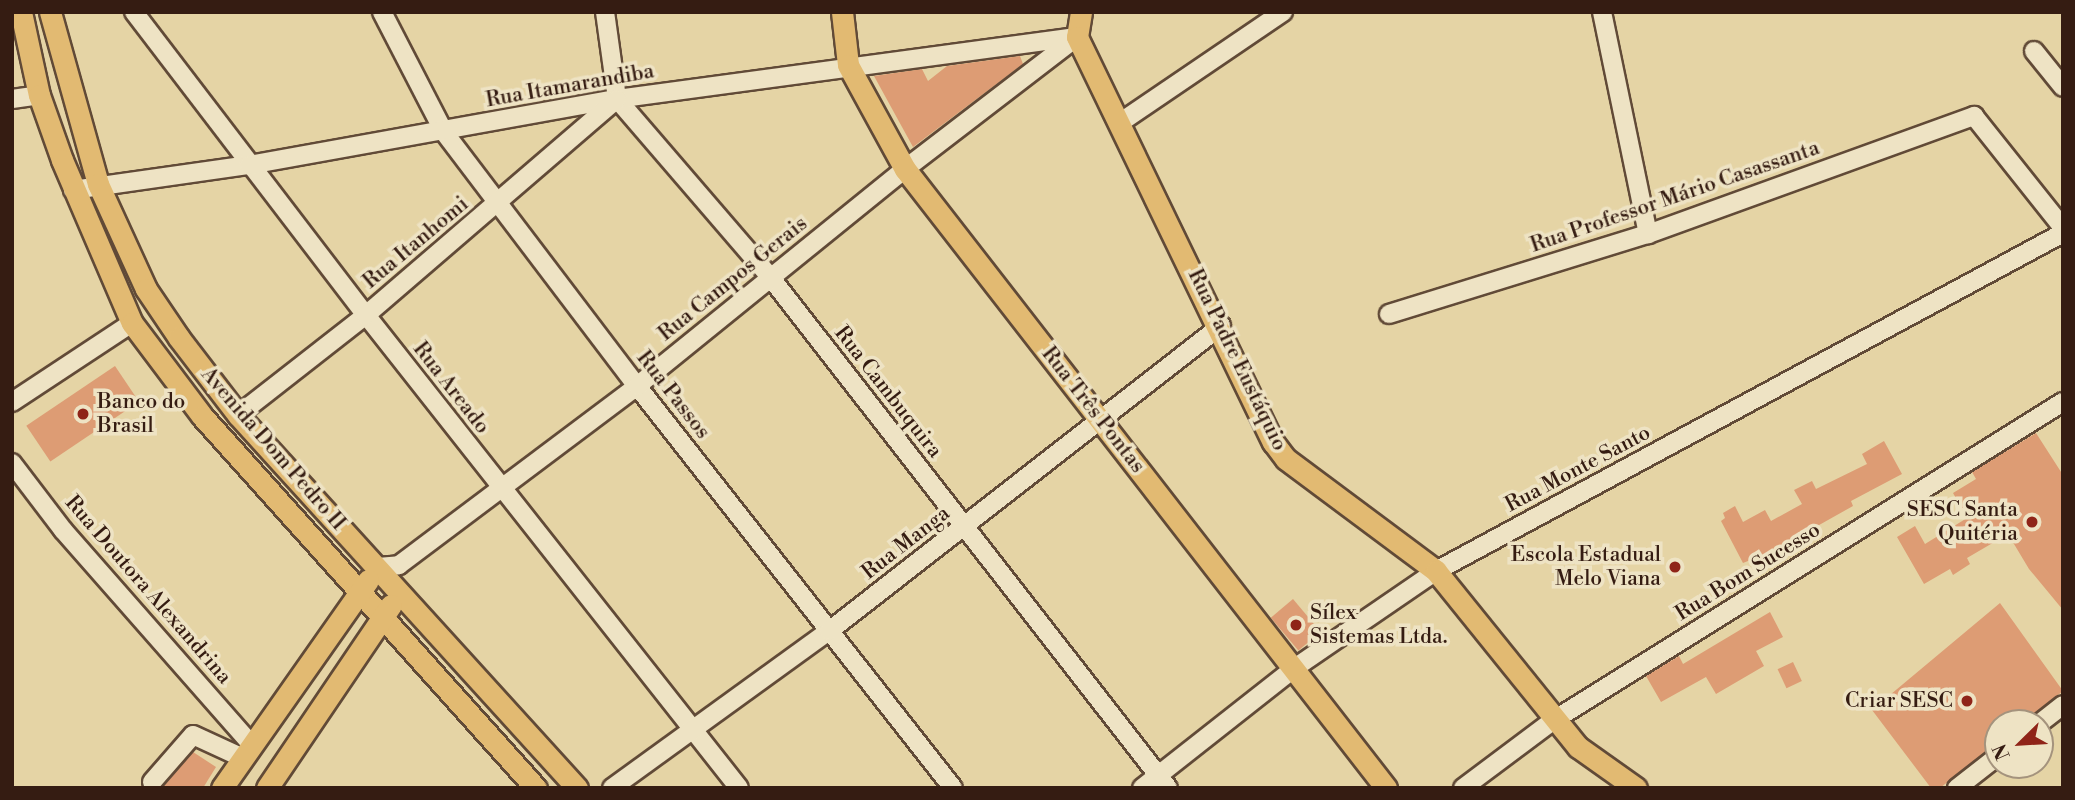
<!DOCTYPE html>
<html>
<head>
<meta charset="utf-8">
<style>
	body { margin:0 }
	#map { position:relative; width:2075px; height:800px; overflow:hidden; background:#e5d4a5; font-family:"Libre Bodoni",serif }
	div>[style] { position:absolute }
	.building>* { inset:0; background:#dd9c74; transform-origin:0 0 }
	.roads { filter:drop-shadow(2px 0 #614a37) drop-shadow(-2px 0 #614a37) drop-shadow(0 2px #614a37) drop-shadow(0 -2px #614a37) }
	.minor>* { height:18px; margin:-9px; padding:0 9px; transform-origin:9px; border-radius:9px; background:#eee3c4 }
	.major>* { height:21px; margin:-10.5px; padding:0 10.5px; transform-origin:10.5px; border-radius:10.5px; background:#e2ba72 }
	.dots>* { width:19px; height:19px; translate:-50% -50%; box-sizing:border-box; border:4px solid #eee3c4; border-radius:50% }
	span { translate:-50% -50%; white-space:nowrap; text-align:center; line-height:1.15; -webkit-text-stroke:7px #eee3c4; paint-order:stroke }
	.street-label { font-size:21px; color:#351c12 }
	.poi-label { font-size:21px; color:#351c12 }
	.left { translate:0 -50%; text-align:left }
	.right { translate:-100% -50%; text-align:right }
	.frame { position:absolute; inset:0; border:14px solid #351c12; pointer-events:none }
	.north { position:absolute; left:1984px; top:709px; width:70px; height:70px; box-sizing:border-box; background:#eee3c4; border:2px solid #a4937d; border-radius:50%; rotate:246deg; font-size:19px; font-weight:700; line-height:28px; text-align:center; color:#351c12 }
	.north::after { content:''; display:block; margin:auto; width:24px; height:32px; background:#8f2418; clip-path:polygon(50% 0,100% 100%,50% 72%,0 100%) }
</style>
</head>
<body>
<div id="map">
	<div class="building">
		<div style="clip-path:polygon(1020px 56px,1023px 64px,913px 147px,874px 76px,922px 69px,928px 81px,947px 66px)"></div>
		<div style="left:115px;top:366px;width:43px;height:107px;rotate:56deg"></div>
		<div style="clip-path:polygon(2036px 433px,2063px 475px,2063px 610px,2029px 569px,2008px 534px,1967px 558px,1970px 564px,1953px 575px,1950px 569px,1924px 584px,1897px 537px,1915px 526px,1925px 544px,1967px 518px,1953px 493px,1976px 479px,1972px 472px)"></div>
		<div style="clip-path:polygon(1884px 441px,1902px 474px,1851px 501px,1853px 506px,1812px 529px,1815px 534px,1743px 563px,1721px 521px,1725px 518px,1723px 513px,1735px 506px,1743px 522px,1765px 510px,1771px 521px,1802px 504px,1794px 490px,1812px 481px,1816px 489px,1867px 464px,1862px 454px)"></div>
		<div style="left:1293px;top:599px;width:43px;height:29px;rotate:50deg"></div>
		<div style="clip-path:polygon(2000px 603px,2063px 691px,2023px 723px,1998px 723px,1998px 742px,1940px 788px,1931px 788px,1872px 710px)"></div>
		<div style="clip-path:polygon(1770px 612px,1783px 637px,1756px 651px,1764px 666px,1716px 694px,1706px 677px,1661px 702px,1646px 676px,1679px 656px,1683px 664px)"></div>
		<div style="left:1793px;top:662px;width:21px;height:17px;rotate:65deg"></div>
		<div style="clip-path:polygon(193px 752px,216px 767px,203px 788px,162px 788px)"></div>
	</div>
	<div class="roads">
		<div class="minor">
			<div style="left:134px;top:12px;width:382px;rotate:52.6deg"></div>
			<div style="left:366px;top:315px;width:602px;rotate:51.74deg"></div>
			<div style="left:382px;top:12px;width:135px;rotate:62.7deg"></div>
			<div style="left:444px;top:132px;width:319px;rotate:52.8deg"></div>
			<div style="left:637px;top:386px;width:511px;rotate:51.83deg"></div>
			<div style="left:605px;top:12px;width:88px;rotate:82.1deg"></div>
			<div style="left:617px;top:99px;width:236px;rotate:49.3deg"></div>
			<div style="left:771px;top:278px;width:646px;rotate:52.1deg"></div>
			<div style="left:1602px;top:12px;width:227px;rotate:78.3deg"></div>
			<div style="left:2034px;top:51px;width:46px;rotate:51.1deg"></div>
			<div style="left:12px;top:99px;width:27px;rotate:-8deg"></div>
			<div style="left:1121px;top:122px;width:196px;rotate:-34.2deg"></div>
			<div style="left:73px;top:190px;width:178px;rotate:-8.1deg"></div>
			<div style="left:249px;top:165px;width:374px;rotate:-10.2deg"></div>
			<div style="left:617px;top:99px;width:464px;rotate:-7.7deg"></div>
			<div style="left:1389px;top:314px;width:271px;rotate:-17.2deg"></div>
			<div style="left:1648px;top:234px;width:347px;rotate:-19.9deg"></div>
			<div style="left:1974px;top:116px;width:143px;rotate:51.5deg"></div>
			<div style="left:12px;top:402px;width:144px;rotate:-33.4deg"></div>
			<div style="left:238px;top:415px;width:162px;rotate:-38deg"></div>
			<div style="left:366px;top:315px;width:331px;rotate:-40.7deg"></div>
			<div style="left:12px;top:463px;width:84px;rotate:52.7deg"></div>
			<div style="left:63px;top:530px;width:286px;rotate:48.7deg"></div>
			<div style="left:378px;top:567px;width:21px;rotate:-5deg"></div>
			<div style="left:399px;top:565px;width:298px;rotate:-36.9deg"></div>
			<div style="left:637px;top:386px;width:345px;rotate:-39deg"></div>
			<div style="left:905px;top:169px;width:217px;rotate:-37.5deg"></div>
			<div style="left:2040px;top:723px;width:29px;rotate:-38deg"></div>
			<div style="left:152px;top:782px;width:62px;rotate:-48.9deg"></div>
			<div style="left:193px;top:735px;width:55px;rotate:24.7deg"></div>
			<div style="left:612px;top:788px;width:268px;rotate:-35.9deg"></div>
			<div style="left:829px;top:631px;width:497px;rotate:-37.9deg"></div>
			<div style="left:1142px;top:788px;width:196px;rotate:-38.2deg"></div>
			<div style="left:1296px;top:667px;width:170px;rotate:-34.4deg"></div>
			<div style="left:1436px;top:571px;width:712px;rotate:-28.33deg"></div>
			<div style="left:1463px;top:788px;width:114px;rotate:-36.8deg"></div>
			<div style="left:1554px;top:720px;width:600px;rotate:-32deg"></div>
			<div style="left:1957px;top:788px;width:52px;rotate:-38deg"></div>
		</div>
		<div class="major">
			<div style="left:21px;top:12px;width:85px;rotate:77.8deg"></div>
			<div style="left:39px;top:95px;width:69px;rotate:70.5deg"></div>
			<div style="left:62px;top:160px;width:177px;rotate:66.8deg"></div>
			<div style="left:132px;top:323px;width:116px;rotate:53deg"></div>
			<div style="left:202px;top:416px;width:500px;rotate:48.1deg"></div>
			<div style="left:50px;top:12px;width:179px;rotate:74.4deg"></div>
			<div style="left:98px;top:184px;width:115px;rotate:65.4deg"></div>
			<div style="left:146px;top:289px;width:59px;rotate:56deg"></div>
			<div style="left:179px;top:338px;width:97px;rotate:52.5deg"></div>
			<div style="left:238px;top:415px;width:504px;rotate:47.73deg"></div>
			<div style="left:842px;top:12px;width:53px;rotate:83.5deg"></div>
			<div style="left:848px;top:65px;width:119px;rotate:61.3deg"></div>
			<div style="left:905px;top:169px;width:784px;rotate:52.15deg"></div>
			<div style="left:1081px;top:12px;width:25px;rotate:99deg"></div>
			<div style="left:1077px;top:37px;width:450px;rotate:64.2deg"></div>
			<div style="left:1273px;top:442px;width:21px;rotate:53deg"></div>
			<div style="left:1286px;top:459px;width:187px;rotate:36.7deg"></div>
			<div style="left:1436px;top:571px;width:226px;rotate:51.1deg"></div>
			<div style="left:1578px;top:747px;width:71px;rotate:35.3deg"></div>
			<div style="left:222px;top:788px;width:254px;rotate:-54.9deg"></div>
			<div style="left:267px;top:788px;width:221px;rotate:-55.9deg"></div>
		</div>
	</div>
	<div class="dots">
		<div style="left:83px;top:414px;background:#8f2418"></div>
		<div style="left:2032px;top:522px;background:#8f2418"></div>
		<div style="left:1675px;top:567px;background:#8f2418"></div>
		<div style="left:1296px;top:625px;background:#8f2418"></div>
		<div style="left:1967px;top:701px;background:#8f2418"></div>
	</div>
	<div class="street-label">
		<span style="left:570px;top:86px;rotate:-10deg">Rua Itamarandiba</span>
		<span style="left:1675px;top:197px;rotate:-19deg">Rua Professor Mário Casassanta</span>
		<span style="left:416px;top:243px;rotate:-40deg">Rua Itanhomi</span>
		<span style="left:733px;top:279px;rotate:-39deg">Rua Campos Gerais</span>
		<span style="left:1237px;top:360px;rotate:64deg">Rua Padre Eustáquio</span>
		<span style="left:451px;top:388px;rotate:52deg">Rua Areado</span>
		<span style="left:888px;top:392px;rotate:52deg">Rua Cambuquira</span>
		<span style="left:673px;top:395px;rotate:52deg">Rua Passos</span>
		<span style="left:1093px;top:410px;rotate:52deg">Rua Três Pontas</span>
		<span style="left:273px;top:449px;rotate:49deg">Avenida Dom Pedro II</span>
		<span style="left:1578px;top:469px;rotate:-28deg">Rua Monte Santo</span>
		<span style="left:906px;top:543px;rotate:-38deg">Rua Manga</span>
		<span style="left:1748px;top:572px;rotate:-32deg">Rua Bom Sucesso</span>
		<span style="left:148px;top:590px;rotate:49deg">Rua Doutora Alexandrina</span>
	</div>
	<div class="poi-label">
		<span class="left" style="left:97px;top:414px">Banco do<br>Brasil</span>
		<span class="right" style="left:2018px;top:522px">SESC Santa<br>Quitéria</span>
		<span class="right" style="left:1661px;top:567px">Escola Estadual<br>Melo Viana</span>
		<span class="left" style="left:1310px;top:625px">Sílex<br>Sistemas Ltda.</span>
		<span class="right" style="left:1953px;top:701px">Criar SESC</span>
	</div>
	<div class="frame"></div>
	<div class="north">N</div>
</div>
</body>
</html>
